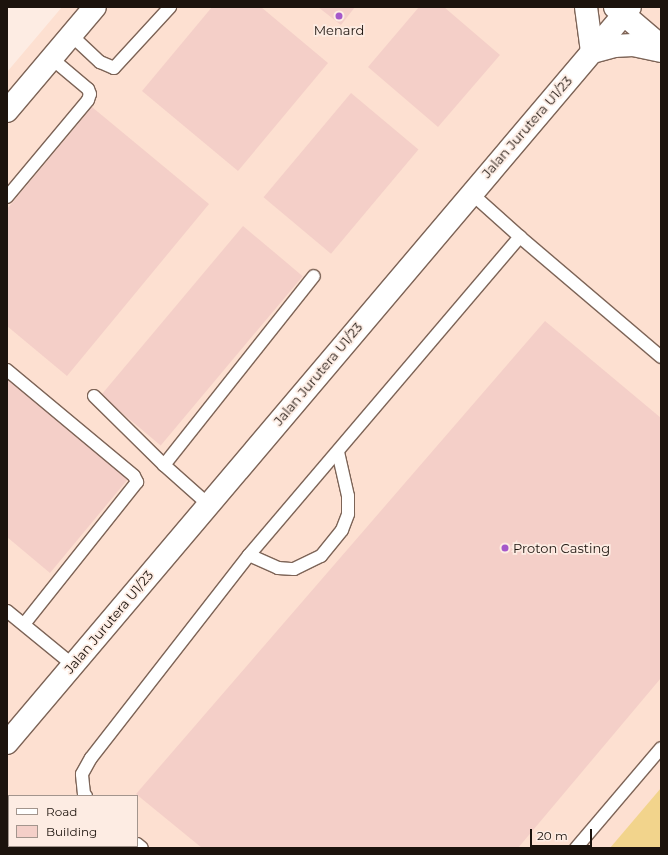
<!DOCTYPE html>
<html>
<head>
<meta charset="utf-8">
<style>
	body { margin:0 }
	#map { position:relative; width:668px; height:855px; overflow:hidden; background:#fdece3; font-family:Montserrat,sans-serif }
	div>[style] { position:absolute }
	.built>* { inset:0; background:#fde0d1 }
	.green>* { inset:0; background:#f2d48c }
	.building>* { inset:0; background:#f4cfc8; transform-origin:0 0 }
	.roads { filter:drop-shadow(1px 0 #7d6457) drop-shadow(-1px 0 #7d6457) drop-shadow(0 1px #7d6457) drop-shadow(0 -1px #7d6457) }
	.service>* { height:12px; margin:-6px; padding:0 6px; transform-origin:6px; border-radius:6px; background:#fff }
	.minor>* { height:22px; margin:-11px; padding:0 11px; transform-origin:11px; border-radius:11px; background:#fff }
	.tertiary>* { height:22px; margin:-11px; padding:0 11px; transform-origin:11px; border-radius:11px; background:#fff }
	.dots>* { width:11px; height:11px; translate:-50% -50%; box-sizing:border-box; border:2px solid #fdece3; border-radius:50% }
	span { translate:-50% -50%; white-space:nowrap; text-align:center; line-height:1.15; -webkit-text-stroke:3.5px #fdece3; paint-order:stroke }
	.poi-label { font-size:13px; color:#1c130d }
	.left { translate:0 -50%; text-align:left }
	.street-label { font-size:13px; color:#1c130d }
	.frame { position:absolute; inset:0; border:8px solid #1c130d; pointer-events:none }
	.legend { position:absolute; left:8px; top:795px; width:130px; height:52px; box-sizing:border-box; background:#fdece3; border:1px solid #a3958d; margin:0; padding:5px 7px; list-style:none; font-size:12px; color:#1c130d }
	.legend li { display:flex; align-items:center; gap:8px; height:20px }
	.legend b { width:20px; border:1px solid #a3958d }
	.scale { position:absolute; left:530px; top:829px; width:62px; height:18px; box-sizing:border-box; border:2px solid #1c130d; border-top:0; padding-left:5px; font-size:12px; line-height:14px; white-space:nowrap; color:#1c130d; -webkit-text-stroke:3px #fdece3; paint-order:stroke }
</style>
</head>
<body>
<div id="map">
	<div class="built">
		<div style="clip-path:polygon(evenodd,62px 7px,661px 7px,661px 848px,7px 848px,7px 72px,62px 7px,9px 796px,137px 796px,137px 846px,9px 846px,9px 796px)"></div>
	</div>
	<div class="green">
		<div style="clip-path:polygon(661px 788px,661px 848px,610px 848px)"></div>
	</div>
	<div class="building">
		<div style="clip-path:polygon(212px 7px,261px 7px,328px 63px,238px 171px,142px 91px)"></div>
		<div style="clip-path:polygon(318px 7px,355px 7px,341px 25px)"></div>
		<div style="clip-path:polygon(419px 7px,444px 7px,500px 55px,438px 127px,368px 67px)"></div>
		<div style="left:351px;top:93px;width:88px;height:136px;rotate:40deg"></div>
		<div style="clip-path:polygon(92px 107px,209px 204px,67px 376px,7px 326px,7px 209px)"></div>
		<div style="left:243px;top:226px;width:78px;height:221px;rotate:40deg"></div>
		<div style="clip-path:polygon(545px 321px,661px 418px,661px 678px,518px 848px,202px 848px,136px 794px)"></div>
		<div style="clip-path:polygon(7px 378px,128px 479px,50px 573px,7px 537px)"></div>
	</div>
	<div class="roads">
		<div class="service">
			<div style="left:71px;top:35px;width:40px;rotate:43deg"></div>
			<div style="left:100px;top:62px;width:15px;rotate:23deg"></div>
			<div style="left:114px;top:68px;width:83px;rotate:-47.4deg"></div>
			<div style="left:471px;top:193px;width:66px;rotate:41.9deg"></div>
			<div style="left:520px;top:237px;width:185px;rotate:40.4deg"></div>
			<div style="left:7px;top:197px;width:126px;rotate:-50.1deg"></div>
			<div style="left:88px;top:100px;width:6px;rotate:-72deg"></div>
			<div style="left:90px;top:94px;width:5px;rotate:-112deg"></div>
			<div style="left:88px;top:89px;width:48px;rotate:-140deg"></div>
			<div style="left:7px;top:370px;width:165px;rotate:39.8deg"></div>
			<div style="left:134px;top:476px;width:7px;rotate:63deg"></div>
			<div style="left:137px;top:482px;width:181px;rotate:128.5deg"></div>
			<div style="left:94px;top:396px;width:98px;rotate:44.6deg"></div>
			<div style="left:164px;top:465px;width:59px;rotate:41.6deg"></div>
			<div style="left:164px;top:465px;width:241px;rotate:-51.6deg"></div>
			<div style="left:249px;top:555px;width:32px;rotate:24deg"></div>
			<div style="left:278px;top:568px;width:16px;rotate:4deg"></div>
			<div style="left:294px;top:569px;width:30px;rotate:-26deg"></div>
			<div style="left:321px;top:556px;width:33px;rotate:-51deg"></div>
			<div style="left:342px;top:530px;width:17px;rotate:-69deg"></div>
			<div style="left:348px;top:514px;width:18px;rotate:-90deg"></div>
			<div style="left:348px;top:496px;width:45px;rotate:-102.8deg"></div>
			<div style="left:7px;top:611px;width:85px;rotate:39.3deg"></div>
			<div style="left:86px;top:796px;width:3px;rotate:-135deg"></div>
			<div style="left:84px;top:794px;width:20px;rotate:-96deg"></div>
			<div style="left:82px;top:774px;width:18px;rotate:-61deg"></div>
			<div style="left:91px;top:758px;width:257px;rotate:-52.1deg"></div>
			<div style="left:249px;top:555px;width:418px;rotate:-49.6deg"></div>
			<div style="left:137px;top:844px;width:6px;rotate:39deg"></div>
			<div style="left:576px;top:848px;width:131px;rotate:-49.6deg"></div>
		</div>
		<div class="minor">
			<div style="left:7px;top:111px;width:136px;rotate:-49.8deg"></div>
			<div style="left:7px;top:743px;width:964px;rotate:-49.75deg"></div>
		</div>
		<div class="tertiary">
			<div style="left:586px;top:7px;width:45px;rotate:82.4deg"></div>
			<div style="left:592px;top:52px;width:23px;rotate:-15deg"></div>
			<div style="left:614px;top:46px;width:19px;rotate:-3deg"></div>
			<div style="left:633px;top:45px;width:29px;rotate:12deg"></div>
			<div style="left:615px;top:7px;width:60px;rotate:40.3deg"></div>
		</div>
	</div>
	<div class="dots">
		<div style="left:339px;top:16px;background:#a558ca"></div>
		<div style="left:505px;top:548px;background:#a558ca"></div>
	</div>
	<div class="poi-label">
		<span style="left:339px;top:30px">Menard</span>
		<span class="left" style="left:513px;top:548px">Proton Casting</span>
	</div>
	<div class="street-label">
		<span style="left:527px;top:127px;rotate:-49deg">Jalan Jurutera U1/23</span>
		<span style="left:318px;top:374px;rotate:-50deg">Jalan Jurutera U1/23</span>
		<span style="left:109px;top:622px;rotate:-50deg">Jalan Jurutera U1/23</span>
	</div>
	<div class="frame"></div>
	<ul class="legend">
	<li><b style="height:5px;background:#fff"></b>Road</li>
	<li><b style="height:11px;background:#f4cfc8"></b>Building</li>
	</ul>
	<div class="scale">20 m</div>
</div>
</body>
</html>
